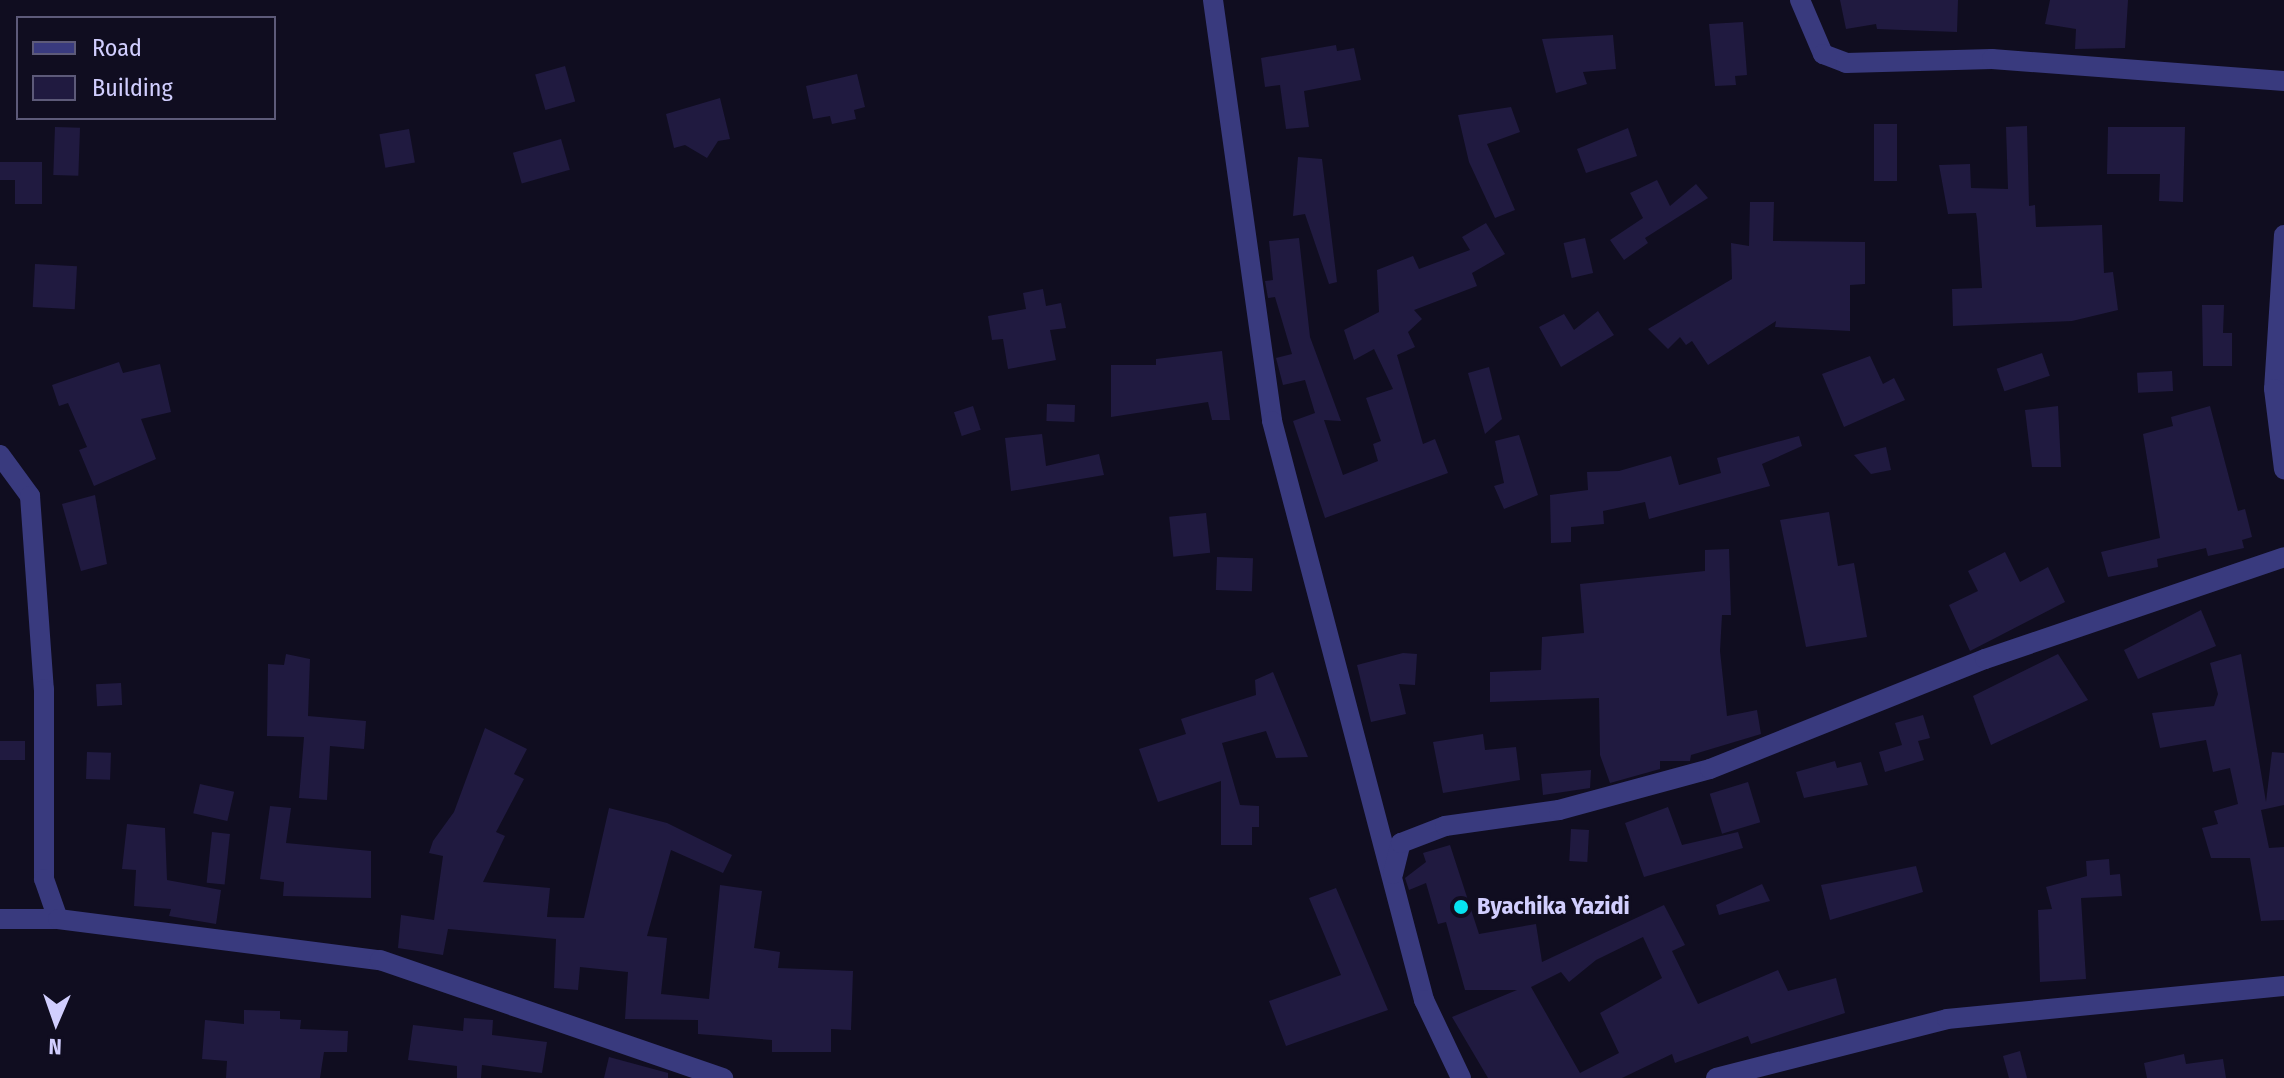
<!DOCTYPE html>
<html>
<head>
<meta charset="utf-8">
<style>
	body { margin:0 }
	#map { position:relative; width:2284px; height:1078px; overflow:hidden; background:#100d20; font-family:"Fira Sans Condensed",sans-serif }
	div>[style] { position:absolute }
	.building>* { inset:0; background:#201a40; transform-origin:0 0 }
	.minor>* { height:20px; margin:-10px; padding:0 10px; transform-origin:10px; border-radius:10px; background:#393a7e }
	.dots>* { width:22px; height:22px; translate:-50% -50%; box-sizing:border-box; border:4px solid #100d20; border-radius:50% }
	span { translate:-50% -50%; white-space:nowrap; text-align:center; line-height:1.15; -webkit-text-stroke:6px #100d20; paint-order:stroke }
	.poi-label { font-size:24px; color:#d1cefe; font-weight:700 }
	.left { translate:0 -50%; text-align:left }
	.legend { position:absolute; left:16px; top:16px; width:260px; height:104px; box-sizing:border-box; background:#100d20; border:2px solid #5d5a79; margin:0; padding:10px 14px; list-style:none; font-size:24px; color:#d1cefe }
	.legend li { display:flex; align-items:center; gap:16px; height:40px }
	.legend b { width:40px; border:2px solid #5d5a79 }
	.north { position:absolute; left:16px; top:982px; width:80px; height:80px; -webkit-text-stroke:6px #100d20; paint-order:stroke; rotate:182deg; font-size:22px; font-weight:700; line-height:32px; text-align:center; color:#d1cefe }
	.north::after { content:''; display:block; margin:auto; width:28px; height:36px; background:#d1cefe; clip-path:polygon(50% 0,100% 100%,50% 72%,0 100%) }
</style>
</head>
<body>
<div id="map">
	<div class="building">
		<div style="clip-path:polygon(1840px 0,1958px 0,1957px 32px,1877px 29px,1876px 24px,1846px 29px)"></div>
		<div style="clip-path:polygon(2050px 0,2128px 0,2125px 48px,2075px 49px,2076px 29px,2045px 24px)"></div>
		<div style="clip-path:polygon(1743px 22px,1747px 75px,1735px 76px,1736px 85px,1715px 86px,1709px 24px)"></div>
		<div style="clip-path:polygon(1613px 35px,1616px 69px,1583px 72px,1587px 84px,1556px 93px,1542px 39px)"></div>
		<div style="clip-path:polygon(1336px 45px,1337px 51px,1354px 48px,1361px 80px,1304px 91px,1309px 127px,1286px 129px,1280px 85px,1265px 87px,1261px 58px)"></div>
		<div style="left:565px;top:66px;width:37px;height:31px;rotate:74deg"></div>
		<div style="clip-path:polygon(857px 74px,865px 107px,854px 110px,856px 119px,832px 124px,830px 116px,813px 119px,806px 86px)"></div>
		<div style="clip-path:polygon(720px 98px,730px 139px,718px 141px,707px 158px,685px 145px,674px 148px,666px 114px)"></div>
		<div style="clip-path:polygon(1511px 107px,1520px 132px,1487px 144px,1515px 210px,1495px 218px,1469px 162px,1458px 115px)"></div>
		<div style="left:1874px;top:124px;width:23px;height:57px"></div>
		<div style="clip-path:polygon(2027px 126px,2029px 206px,2035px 205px,2036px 227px,2102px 225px,2104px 273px,2113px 272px,2118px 310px,2072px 321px,1953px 326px,1952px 289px,1982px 288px,1977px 219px,1976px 213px,1948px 214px,1939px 165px,1970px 164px,1971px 188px,2008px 189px,2006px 127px)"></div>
		<div style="left:55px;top:127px;width:25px;height:48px;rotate:2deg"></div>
		<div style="clip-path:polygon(2108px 127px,2185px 127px,2183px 202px,2159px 201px,2160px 174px,2107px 174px)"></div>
		<div style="clip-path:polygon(1628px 128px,1637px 156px,1586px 173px,1577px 149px)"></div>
		<div style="left:409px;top:129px;width:34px;height:30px;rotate:80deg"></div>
		<div style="left:561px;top:139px;width:32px;height:50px;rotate:74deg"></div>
		<div style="clip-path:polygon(1298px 157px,1322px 159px,1337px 282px,1329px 284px,1305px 214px,1293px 216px)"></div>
		<div style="clip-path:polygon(0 162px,42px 162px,42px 204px,15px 204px,15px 180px,0 180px)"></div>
		<div style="clip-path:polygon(1657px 180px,1670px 206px,1696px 184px,1708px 198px,1645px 238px,1648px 243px,1624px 260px,1610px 240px,1643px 218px,1630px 193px)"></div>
		<div style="clip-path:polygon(1750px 202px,1774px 202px,1773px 241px,1865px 242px,1865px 284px,1850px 285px,1850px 331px,1775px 327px,1776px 321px,1708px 365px,1692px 341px,1686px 345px,1680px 337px,1668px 349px,1648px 329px,1732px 279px,1731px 243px,1749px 246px)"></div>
		<div style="clip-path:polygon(1486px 223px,1505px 254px,1472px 273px,1477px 286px,1414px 310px,1422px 319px,1408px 332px,1415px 347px,1397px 355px,1423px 444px,1435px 439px,1448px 473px,1325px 518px,1293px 421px,1315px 413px,1305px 380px,1283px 385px,1276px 358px,1292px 354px,1275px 297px,1268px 298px,1265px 281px,1273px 280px,1269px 241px,1299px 238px,1310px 337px,1341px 421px,1324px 420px,1343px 475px,1378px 461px,1373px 444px,1381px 441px,1366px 398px,1393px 389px,1374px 349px,1354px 360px,1344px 330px,1379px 312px,1377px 270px,1413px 256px,1419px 269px,1470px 250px,1462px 237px)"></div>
		<div style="left:1585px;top:238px;width:36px;height:22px;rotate:77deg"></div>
		<div style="left:35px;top:264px;width:42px;height:43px;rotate:3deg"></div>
		<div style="clip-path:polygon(1043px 289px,1046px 306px,1061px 303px,1066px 328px,1050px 330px,1056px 360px,1008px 369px,1003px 339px,992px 340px,988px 316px,1026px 309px,1023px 293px)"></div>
		<div style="clip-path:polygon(2202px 305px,2224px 305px,2223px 333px,2232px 333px,2232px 366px,2203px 366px)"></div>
		<div style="clip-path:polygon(1598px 311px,1614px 335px,1561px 367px,1539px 327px,1564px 314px,1574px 330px)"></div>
		<div style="clip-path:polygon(1222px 351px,1230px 420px,1212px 420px,1208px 402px,1111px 417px,1111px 365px,1156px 365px,1156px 359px)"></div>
		<div style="left:2042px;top:353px;width:24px;height:48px;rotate:71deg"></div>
		<div style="clip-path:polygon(1870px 356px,1883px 384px,1894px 378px,1905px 400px,1844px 427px,1822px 374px)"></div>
		<div style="clip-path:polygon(119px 362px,123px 373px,160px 364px,171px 412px,141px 419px,156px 459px,94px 486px,79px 450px,87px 447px,68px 403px,59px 406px,52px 385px)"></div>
		<div style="clip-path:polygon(1489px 367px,1502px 419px,1485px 434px,1468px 373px)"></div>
		<div style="left:2172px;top:371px;width:20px;height:35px;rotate:87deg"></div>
		<div style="left:1047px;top:404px;width:28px;height:17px;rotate:2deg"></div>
		<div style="left:973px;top:406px;width:25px;height:20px;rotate:72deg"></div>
		<div style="clip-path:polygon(2058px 406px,2061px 467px,2032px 467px,2025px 410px)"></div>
		<div style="clip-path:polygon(2210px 406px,2238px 511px,2245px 509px,2252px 537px,2242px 540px,2244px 548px,2208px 556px,2206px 548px,2157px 559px,2158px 567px,2108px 577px,2101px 552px,2160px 538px,2143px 434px,2173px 426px,2171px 417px)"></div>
		<div style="clip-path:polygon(1042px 434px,1046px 466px,1099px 454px,1104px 475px,1011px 491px,1005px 438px)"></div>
		<div style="clip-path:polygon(1519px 435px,1538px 495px,1504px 509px,1494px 486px,1504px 483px,1495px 441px)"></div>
		<div style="clip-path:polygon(1799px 436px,1802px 446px,1762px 464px,1770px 486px,1649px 519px,1645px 502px,1603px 511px,1604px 524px,1571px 527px,1571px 542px,1551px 543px,1550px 495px,1588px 490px,1587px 472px,1619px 471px,1671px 456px,1679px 485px,1721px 473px,1717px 458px)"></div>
		<div style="clip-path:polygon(1886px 447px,1891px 470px,1871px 474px,1854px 455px)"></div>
		<div style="clip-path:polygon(95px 495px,107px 564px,81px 571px,62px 504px)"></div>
		<div style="clip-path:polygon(1829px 512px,1838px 566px,1854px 563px,1867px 637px,1806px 647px,1780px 520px)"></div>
		<div style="left:1206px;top:513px;width:40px;height:37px;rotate:84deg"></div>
		<div style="clip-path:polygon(1729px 549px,1731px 615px,1722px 615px,1720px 651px,1727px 716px,1757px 710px,1761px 734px,1691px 755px,1690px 761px,1660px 761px,1660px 769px,1610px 783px,1600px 755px,1599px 698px,1490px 702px,1490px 672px,1541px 670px,1542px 637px,1584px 633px,1580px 584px,1705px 571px,1705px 550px)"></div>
		<div style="clip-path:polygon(2005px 552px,2020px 582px,2048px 567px,2065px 602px,1970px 651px,1949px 605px,1978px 591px,1968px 571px)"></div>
		<div style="left:1217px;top:557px;width:36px;height:33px;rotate:2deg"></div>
		<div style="clip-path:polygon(2201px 610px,2216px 646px,2138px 679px,2124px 650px)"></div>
		<div style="clip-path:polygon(1403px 653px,1417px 654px,1415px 685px,1399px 684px,1406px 714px,1371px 722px,1357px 665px)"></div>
		<div style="clip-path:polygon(286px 654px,310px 659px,308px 716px,366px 721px,364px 749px,330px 746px,327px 800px,299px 798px,304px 737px,267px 736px,268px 664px,284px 665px)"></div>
		<div style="clip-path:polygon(2058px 654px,2088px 700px,1991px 745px,1973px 696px)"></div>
		<div style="clip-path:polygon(2241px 654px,2266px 802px,2272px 752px,2284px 753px,2284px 805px,2261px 810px,2269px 848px,2284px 847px,2284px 920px,2261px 921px,2250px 858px,2211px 858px,2202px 828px,2218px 824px,2214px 811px,2238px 804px,2230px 768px,2213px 772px,2206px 740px,2160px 748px,2152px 713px,2214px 706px,2218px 694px,2210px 663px)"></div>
		<div style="clip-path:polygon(1273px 672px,1308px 757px,1276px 758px,1266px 731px,1222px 743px,1240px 805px,1259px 806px,1259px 827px,1252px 827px,1252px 845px,1221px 845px,1221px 781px,1158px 802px,1139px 749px,1186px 734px,1181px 719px,1256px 695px,1255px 680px)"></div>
		<div style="left:121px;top:683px;width:22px;height:25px;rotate:87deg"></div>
		<div style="clip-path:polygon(1923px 715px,1930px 738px,1918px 741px,1924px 760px,1885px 772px,1879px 752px,1902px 745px,1895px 723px)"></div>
		<div style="clip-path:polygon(485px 728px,527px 749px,514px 774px,524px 779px,496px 832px,505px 836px,483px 882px,550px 888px,547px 917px,584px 918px,609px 808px,667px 823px,732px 855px,723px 873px,671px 850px,647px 936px,667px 938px,661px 994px,709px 999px,720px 885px,762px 891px,754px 948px,780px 952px,778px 968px,853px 971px,851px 1030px,831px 1029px,831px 1052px,772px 1052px,772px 1040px,698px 1034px,698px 1020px,625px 1019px,628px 972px,580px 967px,578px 990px,554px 988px,556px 939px,448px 929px,443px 955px,398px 948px,401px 915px,434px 920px,443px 856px,429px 853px,433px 841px,454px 812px)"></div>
		<div style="clip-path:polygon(1483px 734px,1485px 750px,1516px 747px,1520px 780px,1443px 793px,1433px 742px)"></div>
		<div style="left:0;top:741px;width:25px;height:19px"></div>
		<div style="left:87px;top:752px;width:24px;height:27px;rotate:2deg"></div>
		<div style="clip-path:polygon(1835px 761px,1837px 768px,1861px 762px,1868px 785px,1804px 798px,1796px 772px)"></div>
		<div style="clip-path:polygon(1591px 770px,1590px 788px,1543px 795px,1541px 774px)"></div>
		<div style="left:1748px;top:782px;width:42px;height:40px;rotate:73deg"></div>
		<div style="left:200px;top:784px;width:35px;height:30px;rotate:13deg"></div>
		<div style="clip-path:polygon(270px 806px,291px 808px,286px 843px,371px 851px,371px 898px,283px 896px,284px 882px,260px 879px)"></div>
		<div style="clip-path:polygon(1668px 807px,1682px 845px,1738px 832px,1743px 848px,1644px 877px,1625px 823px)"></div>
		<div style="clip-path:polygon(127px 824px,165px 828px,167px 880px,221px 890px,216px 924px,169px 916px,171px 909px,134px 906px,136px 870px,122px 869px)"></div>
		<div style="left:1571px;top:829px;width:18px;height:32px;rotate:3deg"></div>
		<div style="left:212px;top:832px;width:18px;height:51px;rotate:6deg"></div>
		<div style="clip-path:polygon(evenodd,1450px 845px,1479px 934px,1536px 924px,1542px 962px,1664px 905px,1685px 945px,1672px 951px,1698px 1004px,1778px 970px,1788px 991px,1836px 978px,1845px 1013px,1751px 1044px,1748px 1036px,1675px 1063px,1672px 1054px,1622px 1078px,1488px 1078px,1452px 1017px,1517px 990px,1465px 990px,1446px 922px,1438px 924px,1426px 883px,1409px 890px,1405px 878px,1426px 862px,1423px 853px,1450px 845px,1643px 937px,1662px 978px,1600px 1013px,1619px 1053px,1580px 1073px,1531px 987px,1561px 972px,1569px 982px,1596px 960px,1643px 937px)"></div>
		<div style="clip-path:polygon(2109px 859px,2110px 875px,2120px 874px,2122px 896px,2081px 898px,2086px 979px,2040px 982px,2038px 910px,2052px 909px,2046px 887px,2087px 876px,2086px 861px)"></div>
		<div style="clip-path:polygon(1916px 866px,1923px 892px,1830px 920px,1821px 885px)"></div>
		<div style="clip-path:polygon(1762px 884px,1770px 901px,1719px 915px,1716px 905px)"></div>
		<div style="clip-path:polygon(1336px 888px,1388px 1010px,1286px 1046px,1269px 1001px,1341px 975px,1309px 898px)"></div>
		<div style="clip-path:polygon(244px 1010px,280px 1011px,280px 1019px,301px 1020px,300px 1029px,348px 1031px,347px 1052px,324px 1052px,320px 1078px,226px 1078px,227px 1061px,202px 1059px,205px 1020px,244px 1024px)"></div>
		<div style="clip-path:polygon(464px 1018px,493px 1020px,492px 1035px,547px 1042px,542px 1073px,482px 1065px,481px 1078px,457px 1078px,457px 1066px,408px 1060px,413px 1025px,463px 1031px)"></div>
		<div style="clip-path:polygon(2020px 1051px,2027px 1078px,2009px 1078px,2003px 1056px)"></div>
		<div style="clip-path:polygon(2184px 1054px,2186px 1064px,2223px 1059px,2226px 1078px,2147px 1078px,2144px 1063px)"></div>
		<div style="clip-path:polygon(609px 1057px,668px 1073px,668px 1078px,604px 1078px)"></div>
	</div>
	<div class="minor">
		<div style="left:1213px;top:0;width:425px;rotate:82deg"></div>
		<div style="left:1272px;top:421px;width:599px;rotate:75.29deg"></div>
		<div style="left:1424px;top:1000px;width:86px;rotate:64.6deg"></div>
		<div style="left:1800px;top:0;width:59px;rotate:66.9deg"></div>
		<div style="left:1823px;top:54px;width:25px;rotate:21deg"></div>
		<div style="left:1846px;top:63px;width:146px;rotate:-1.6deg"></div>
		<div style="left:1992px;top:59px;width:293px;rotate:4.3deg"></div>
		<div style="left:2284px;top:235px;width:154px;rotate:93.7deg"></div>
		<div style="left:2274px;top:389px;width:81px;rotate:82.9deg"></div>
		<div style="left:0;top:455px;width:51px;rotate:53.8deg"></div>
		<div style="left:30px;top:496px;width:194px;rotate:85.9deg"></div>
		<div style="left:44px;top:689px;width:190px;rotate:90deg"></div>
		<div style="left:44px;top:879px;width:42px;rotate:70.7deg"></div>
		<div style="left:1393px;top:874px;width:32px;rotate:-76deg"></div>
		<div style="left:1401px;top:843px;width:47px;rotate:-21.1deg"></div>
		<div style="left:1445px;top:826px;width:115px;rotate:-8deg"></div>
		<div style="left:1559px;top:810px;width:156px;rotate:-15.2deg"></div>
		<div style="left:1710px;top:769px;width:296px;rotate:-21.8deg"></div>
		<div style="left:1985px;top:659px;width:316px;rotate:-18.8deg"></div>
		<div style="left:0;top:919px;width:58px"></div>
		<div style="left:58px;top:919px;width:325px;rotate:7.3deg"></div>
		<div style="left:380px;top:960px;width:363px;rotate:19deg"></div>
		<div style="left:1716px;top:1078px;width:238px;rotate:-14.3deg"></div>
		<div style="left:1947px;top:1019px;width:339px;rotate:-5.6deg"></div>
	</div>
	<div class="dots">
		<div style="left:1461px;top:907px;background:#06e3f1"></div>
	</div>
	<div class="poi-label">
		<span class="left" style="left:1477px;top:907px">Byachika Yazidi</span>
	</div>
	<ul class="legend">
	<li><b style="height:10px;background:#393a7e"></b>Road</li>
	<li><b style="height:22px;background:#201a40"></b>Building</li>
	</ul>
	<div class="north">N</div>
</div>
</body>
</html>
